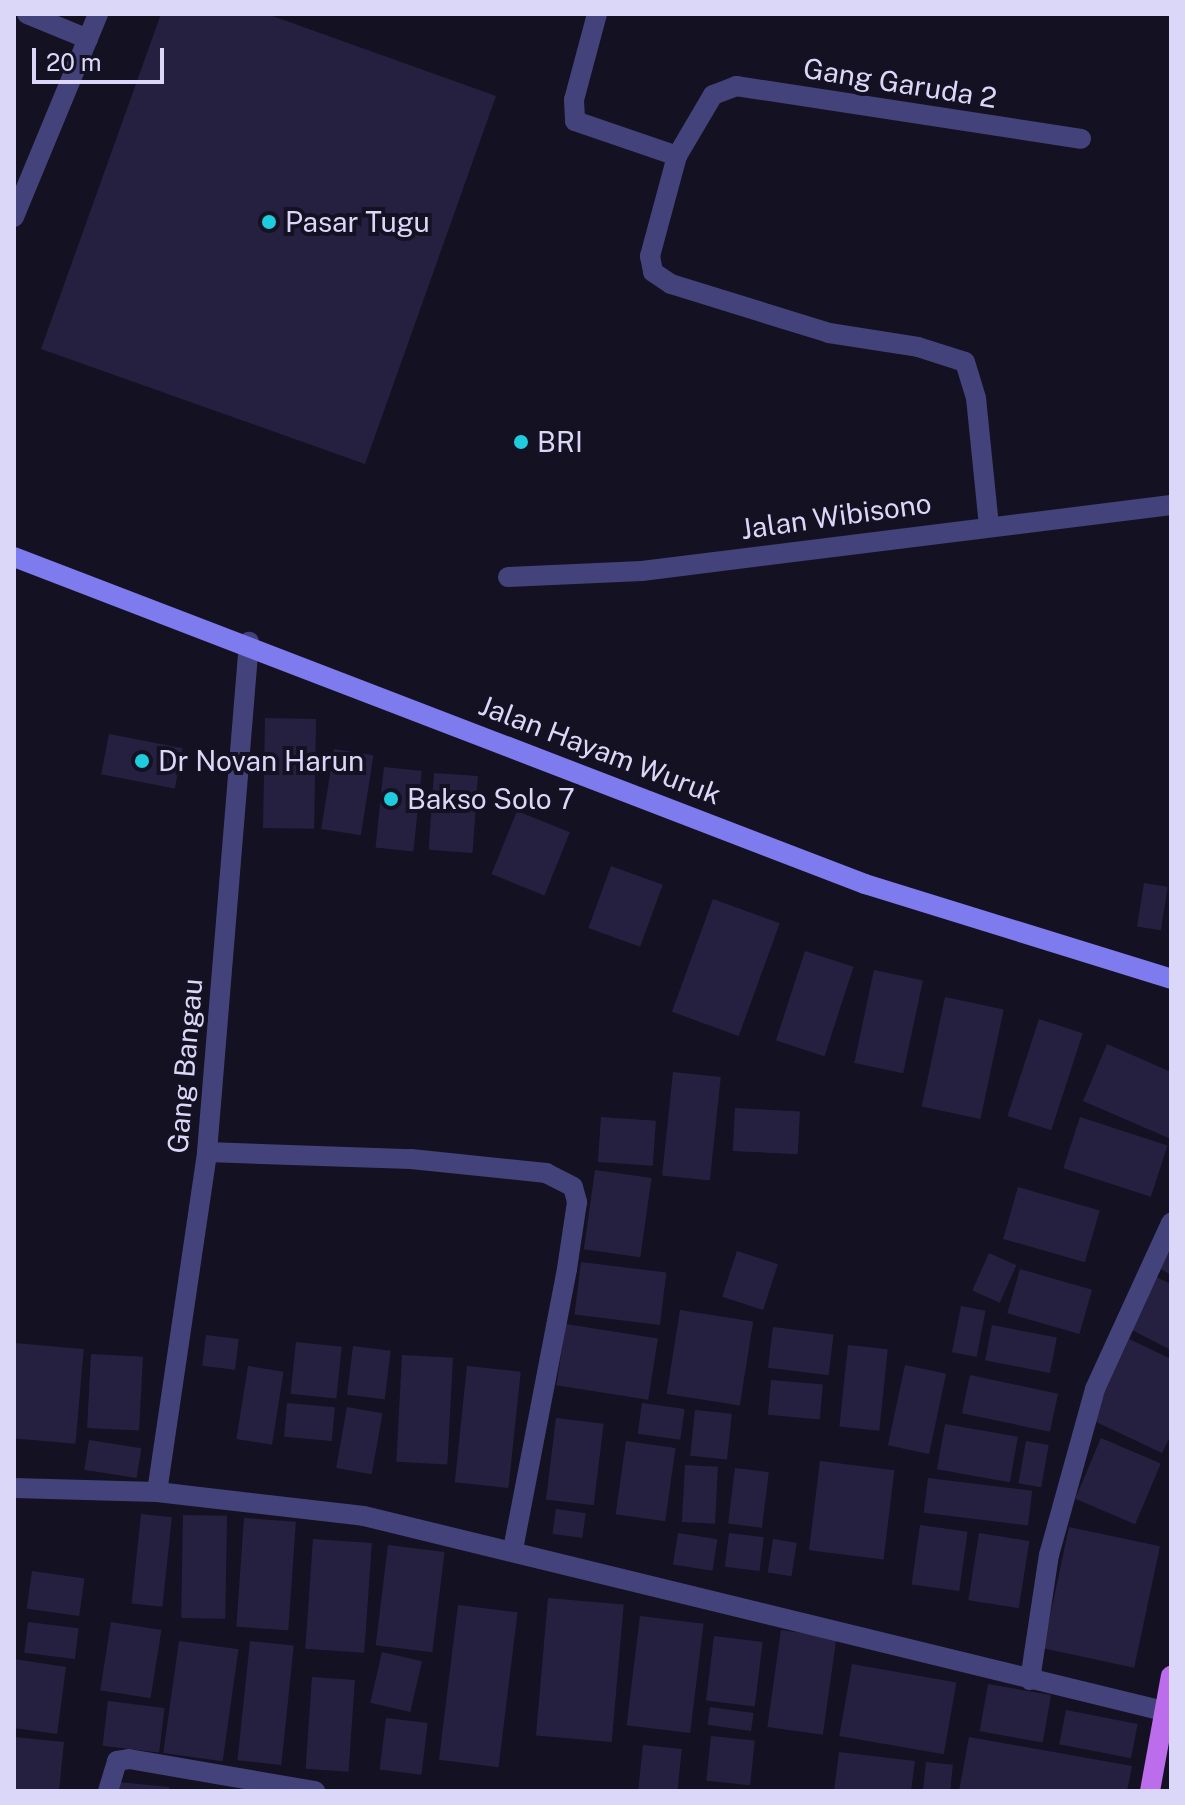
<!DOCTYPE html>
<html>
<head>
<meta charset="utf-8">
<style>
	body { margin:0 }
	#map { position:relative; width:1185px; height:1805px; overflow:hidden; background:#141122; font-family:"Public Sans",sans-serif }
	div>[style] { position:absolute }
	.building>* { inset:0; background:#262040; transform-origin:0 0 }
	.street>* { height:20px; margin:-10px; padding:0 10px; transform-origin:10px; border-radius:10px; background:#44427a }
	.secondary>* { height:20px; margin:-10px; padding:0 10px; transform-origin:10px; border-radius:10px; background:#7d7bed }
	.primary>* { height:20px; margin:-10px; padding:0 10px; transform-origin:10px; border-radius:10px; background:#bb6deb }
	.dots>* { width:22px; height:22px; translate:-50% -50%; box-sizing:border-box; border:4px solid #141122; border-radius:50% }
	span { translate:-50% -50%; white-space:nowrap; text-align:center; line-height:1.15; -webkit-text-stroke:8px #141122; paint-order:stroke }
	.street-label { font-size:28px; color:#dbd7f9 }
	.poi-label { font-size:28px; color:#dbd7f9 }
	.left { translate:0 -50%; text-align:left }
	.frame { position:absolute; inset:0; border:16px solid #dbd7f9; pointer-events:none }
	.scale { position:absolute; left:32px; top:48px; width:132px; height:36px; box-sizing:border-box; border:4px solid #dbd7f9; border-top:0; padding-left:10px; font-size:24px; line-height:28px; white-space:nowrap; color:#dbd7f9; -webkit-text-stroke:6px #141122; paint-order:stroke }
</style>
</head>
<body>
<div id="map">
	<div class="building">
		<div style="clip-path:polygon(161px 14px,267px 14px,496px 96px,365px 464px,41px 349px)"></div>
		<div style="left:265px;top:718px;width:51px;height:110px;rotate:1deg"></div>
		<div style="left:109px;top:734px;width:75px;height:41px;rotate:11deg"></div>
		<div style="left:334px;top:749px;width:40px;height:81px;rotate:9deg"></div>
		<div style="left:384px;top:767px;width:38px;height:81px;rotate:6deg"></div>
		<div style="left:434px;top:773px;width:44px;height:77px;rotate:4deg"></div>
		<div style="left:517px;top:811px;width:57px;height:68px;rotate:22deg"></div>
		<div style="left:611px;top:866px;width:55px;height:66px;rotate:20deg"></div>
		<div style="left:1144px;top:883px;width:24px;height:44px;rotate:9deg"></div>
		<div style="left:713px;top:899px;width:71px;height:120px;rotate:20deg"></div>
		<div style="left:805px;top:951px;width:51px;height:94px;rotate:18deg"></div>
		<div style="left:874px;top:970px;width:50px;height:95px;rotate:12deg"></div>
		<div style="left:945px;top:997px;width:60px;height:112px;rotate:12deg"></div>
		<div style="left:1039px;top:1019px;width:46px;height:102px;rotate:18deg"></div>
		<div style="clip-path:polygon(1107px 1044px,1171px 1072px,1171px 1139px,1083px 1101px)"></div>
		<div style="left:673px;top:1072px;width:48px;height:104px;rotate:6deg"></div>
		<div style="left:735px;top:1108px;width:65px;height:43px;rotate:3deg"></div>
		<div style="left:601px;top:1117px;width:55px;height:45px;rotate:4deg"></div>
		<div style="left:1080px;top:1117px;width:92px;height:54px;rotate:18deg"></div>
		<div style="left:595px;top:1170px;width:57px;height:80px;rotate:8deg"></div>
		<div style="left:1018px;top:1187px;width:85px;height:54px;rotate:16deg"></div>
		<div style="clip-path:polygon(1171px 1242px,1171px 1275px,1156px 1266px)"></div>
		<div style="left:737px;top:1251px;width:43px;height:48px;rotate:18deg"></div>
		<div style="left:989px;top:1253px;width:30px;height:41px;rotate:24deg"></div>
		<div style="left:581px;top:1262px;width:86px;height:53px;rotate:7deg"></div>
		<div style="left:1020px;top:1269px;width:75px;height:46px;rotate:16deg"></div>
		<div style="clip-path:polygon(1152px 1275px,1171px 1284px,1171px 1350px,1126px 1327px)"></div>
		<div style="left:961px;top:1306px;width:25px;height:47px;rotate:11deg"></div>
		<div style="left:680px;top:1310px;width:74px;height:85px;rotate:9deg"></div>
		<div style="left:566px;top:1324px;width:93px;height:62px;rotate:9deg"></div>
		<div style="left:992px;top:1325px;width:66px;height:36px;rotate:11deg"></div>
		<div style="left:773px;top:1327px;width:61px;height:41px;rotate:7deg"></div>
		<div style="left:206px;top:1335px;width:33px;height:31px;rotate:7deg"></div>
		<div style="clip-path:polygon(1129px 1339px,1171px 1359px,1171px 1435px,1162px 1453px,1092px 1420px)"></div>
		<div style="left:296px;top:1342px;width:46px;height:52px;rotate:6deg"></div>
		<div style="left:14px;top:1343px;width:70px;height:95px;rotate:5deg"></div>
		<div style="left:848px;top:1345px;width:40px;height:82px;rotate:6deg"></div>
		<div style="left:353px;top:1346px;width:38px;height:49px;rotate:7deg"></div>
		<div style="left:91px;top:1354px;width:52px;height:74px;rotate:3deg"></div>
		<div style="left:402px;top:1355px;width:51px;height:107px;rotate:3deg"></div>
		<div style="left:905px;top:1365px;width:42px;height:82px;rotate:12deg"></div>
		<div style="left:248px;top:1366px;width:36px;height:74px;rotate:9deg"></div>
		<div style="left:467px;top:1366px;width:54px;height:117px;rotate:6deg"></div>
		<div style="left:970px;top:1375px;width:90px;height:39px;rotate:12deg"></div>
		<div style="left:771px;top:1380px;width:52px;height:35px;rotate:5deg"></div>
		<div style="left:287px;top:1403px;width:48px;height:34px;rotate:5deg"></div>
		<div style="left:642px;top:1403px;width:43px;height:31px;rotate:8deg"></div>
		<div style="left:347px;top:1407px;width:36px;height:62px;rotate:10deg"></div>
		<div style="left:695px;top:1410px;width:37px;height:46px;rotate:6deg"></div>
		<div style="left:556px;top:1418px;width:48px;height:82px;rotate:7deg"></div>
		<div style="left:945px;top:1424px;width:74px;height:46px;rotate:10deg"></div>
		<div style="left:1101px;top:1438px;width:65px;height:66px;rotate:23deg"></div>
		<div style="left:89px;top:1440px;width:53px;height:30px;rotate:9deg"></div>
		<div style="left:626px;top:1441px;width:50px;height:74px;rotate:8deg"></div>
		<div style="left:1026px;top:1441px;width:23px;height:43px;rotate:10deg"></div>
		<div style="left:820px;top:1461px;width:75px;height:90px;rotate:7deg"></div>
		<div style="left:685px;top:1465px;width:33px;height:57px;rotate:3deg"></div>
		<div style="left:735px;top:1468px;width:34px;height:56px;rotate:7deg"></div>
		<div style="left:928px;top:1478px;width:105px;height:35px;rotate:7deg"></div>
		<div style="left:556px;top:1509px;width:30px;height:25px;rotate:8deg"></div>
		<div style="left:141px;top:1514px;width:31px;height:90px;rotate:6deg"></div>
		<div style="left:183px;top:1515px;width:44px;height:103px;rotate:1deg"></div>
		<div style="left:244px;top:1518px;width:52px;height:109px;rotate:4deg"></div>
		<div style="left:920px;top:1525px;width:48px;height:60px;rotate:8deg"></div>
		<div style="left:1069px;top:1527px;width:93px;height:124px;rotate:12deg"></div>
		<div style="left:678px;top:1533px;width:40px;height:32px;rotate:9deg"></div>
		<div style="left:729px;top:1533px;width:35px;height:34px;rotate:7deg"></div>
		<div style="left:979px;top:1533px;width:51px;height:68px;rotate:9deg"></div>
		<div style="left:313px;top:1539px;width:59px;height:110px;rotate:4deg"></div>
		<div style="left:773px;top:1539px;width:24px;height:34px;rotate:9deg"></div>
		<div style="left:388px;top:1545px;width:57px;height:101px;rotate:7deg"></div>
		<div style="left:32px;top:1571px;width:53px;height:38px;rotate:8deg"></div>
		<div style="left:548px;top:1598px;width:76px;height:138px;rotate:5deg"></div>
		<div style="left:458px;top:1605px;width:60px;height:156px;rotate:7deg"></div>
		<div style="left:640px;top:1616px;width:64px;height:110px;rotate:7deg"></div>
		<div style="left:28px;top:1622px;width:51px;height:31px;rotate:7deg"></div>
		<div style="left:111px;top:1622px;width:51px;height:69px;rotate:9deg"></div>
		<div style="left:781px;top:1630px;width:56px;height:98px;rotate:8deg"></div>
		<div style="left:714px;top:1636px;width:49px;height:65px;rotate:7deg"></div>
		<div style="left:179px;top:1641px;width:60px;height:113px;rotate:8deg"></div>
		<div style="left:250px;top:1641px;width:44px;height:120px;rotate:6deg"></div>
		<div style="left:382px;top:1652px;width:41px;height:52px;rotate:13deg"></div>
		<div style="clip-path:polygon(14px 1659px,66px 1667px,57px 1734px,14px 1728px)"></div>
		<div style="left:852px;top:1664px;width:106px;height:73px;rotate:10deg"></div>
		<div style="left:312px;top:1677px;width:43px;height:92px;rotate:4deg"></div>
		<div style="left:988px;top:1684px;width:64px;height:48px;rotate:10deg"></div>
		<div style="left:108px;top:1701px;width:57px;height:45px;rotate:7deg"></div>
		<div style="left:710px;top:1707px;width:44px;height:18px;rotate:8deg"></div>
		<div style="left:1066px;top:1710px;width:73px;height:35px;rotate:11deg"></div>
		<div style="left:386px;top:1718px;width:42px;height:52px;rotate:7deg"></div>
		<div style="left:711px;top:1736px;width:44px;height:45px;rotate:6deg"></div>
		<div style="clip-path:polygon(14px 1737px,64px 1742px,59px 1791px,14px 1791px)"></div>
		<div style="clip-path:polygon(969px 1737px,1132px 1766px,1127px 1791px,959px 1791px)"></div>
		<div style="left:643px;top:1745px;width:39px;height:46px;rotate:6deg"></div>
		<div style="clip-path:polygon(839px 1752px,915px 1761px,911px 1791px,834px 1791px)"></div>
		<div style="left:926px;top:1762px;width:27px;height:29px;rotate:6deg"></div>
		<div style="clip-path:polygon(118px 1782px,169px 1787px,169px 1791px,117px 1791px)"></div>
	</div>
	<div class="street">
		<div style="left:27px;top:14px;width:66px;rotate:22.3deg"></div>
		<div style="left:597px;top:14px;width:89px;rotate:105deg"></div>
		<div style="left:574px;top:100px;width:21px;rotate:87deg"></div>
		<div style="left:575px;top:121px;width:108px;rotate:18.9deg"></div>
		<div style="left:677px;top:156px;width:104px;rotate:105.1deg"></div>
		<div style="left:650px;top:256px;width:16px;rotate:79deg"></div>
		<div style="left:653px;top:272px;width:22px;rotate:34deg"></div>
		<div style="left:671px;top:284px;width:165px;rotate:17.2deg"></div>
		<div style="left:829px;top:333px;width:90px;rotate:8.9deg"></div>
		<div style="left:918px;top:347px;width:49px;rotate:17.7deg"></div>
		<div style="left:965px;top:362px;width:38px;rotate:73deg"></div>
		<div style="left:976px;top:398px;width:128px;rotate:84.2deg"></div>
		<div style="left:677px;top:156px;width:71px;rotate:-59.5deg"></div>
		<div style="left:713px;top:95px;width:25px;rotate:-21deg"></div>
		<div style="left:736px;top:86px;width:349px;rotate:8.7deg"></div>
		<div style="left:14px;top:217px;width:220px;rotate:-67.5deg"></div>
		<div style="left:508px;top:577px;width:134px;rotate:-2.6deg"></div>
		<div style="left:642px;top:571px;width:533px;rotate:-7.11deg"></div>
		<div style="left:207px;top:1152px;width:204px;rotate:2deg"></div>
		<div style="left:411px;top:1159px;width:136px;rotate:5.9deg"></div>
		<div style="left:546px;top:1173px;width:30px;rotate:27deg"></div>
		<div style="left:573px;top:1187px;width:16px;rotate:75deg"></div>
		<div style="left:577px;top:1202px;width:68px;rotate:98.5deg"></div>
		<div style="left:567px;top:1269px;width:285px;rotate:100.9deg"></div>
		<div style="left:14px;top:1488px;width:143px;rotate:1.6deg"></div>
		<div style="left:157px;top:1492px;width:208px;rotate:6.6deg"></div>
		<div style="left:364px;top:1516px;width:823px;rotate:13.7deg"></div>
		<div style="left:157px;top:1492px;width:344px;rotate:-81.6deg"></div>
		<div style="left:207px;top:1152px;width:512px;rotate:-85.29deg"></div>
		<div style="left:1030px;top:1680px;width:126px;rotate:-81.4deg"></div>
		<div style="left:1049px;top:1555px;width:172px;rotate:-74.5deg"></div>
		<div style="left:1095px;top:1389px;width:183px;rotate:-65.4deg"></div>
		<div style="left:108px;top:1791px;width:31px;rotate:-73deg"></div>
		<div style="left:117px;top:1761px;width:12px;rotate:-9deg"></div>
		<div style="left:129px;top:1759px;width:189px;rotate:9.8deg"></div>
	</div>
	<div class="secondary">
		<div style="left:14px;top:557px;width:912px;rotate:21.02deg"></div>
		<div style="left:865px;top:884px;width:320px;rotate:17.2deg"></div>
	</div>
	<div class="primary">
		<div style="left:1150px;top:1791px;width:117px;rotate:-79.7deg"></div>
	</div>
	<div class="dots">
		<div style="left:269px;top:222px;background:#1fccde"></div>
		<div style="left:521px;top:442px;background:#1fccde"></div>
		<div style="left:142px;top:761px;background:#1fccde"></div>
		<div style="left:391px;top:799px;background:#1fccde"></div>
	</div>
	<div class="street-label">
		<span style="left:900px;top:83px;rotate:9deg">Gang Garuda 2</span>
		<span style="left:836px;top:516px;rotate:-8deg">Jalan Wibisono</span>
		<span style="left:600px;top:750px;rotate:21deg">Jalan Hayam Wuruk</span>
		<span style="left:185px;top:1066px;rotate:-85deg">Gang Bangau</span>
	</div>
	<div class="poi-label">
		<span class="left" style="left:285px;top:222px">Pasar Tugu</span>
		<span class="left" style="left:537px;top:442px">BRI</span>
		<span class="left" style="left:158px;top:761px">Dr Novan Harun</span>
		<span class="left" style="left:407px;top:799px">Bakso Solo 7</span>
	</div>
	<div class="frame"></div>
	<div class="scale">20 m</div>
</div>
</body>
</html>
